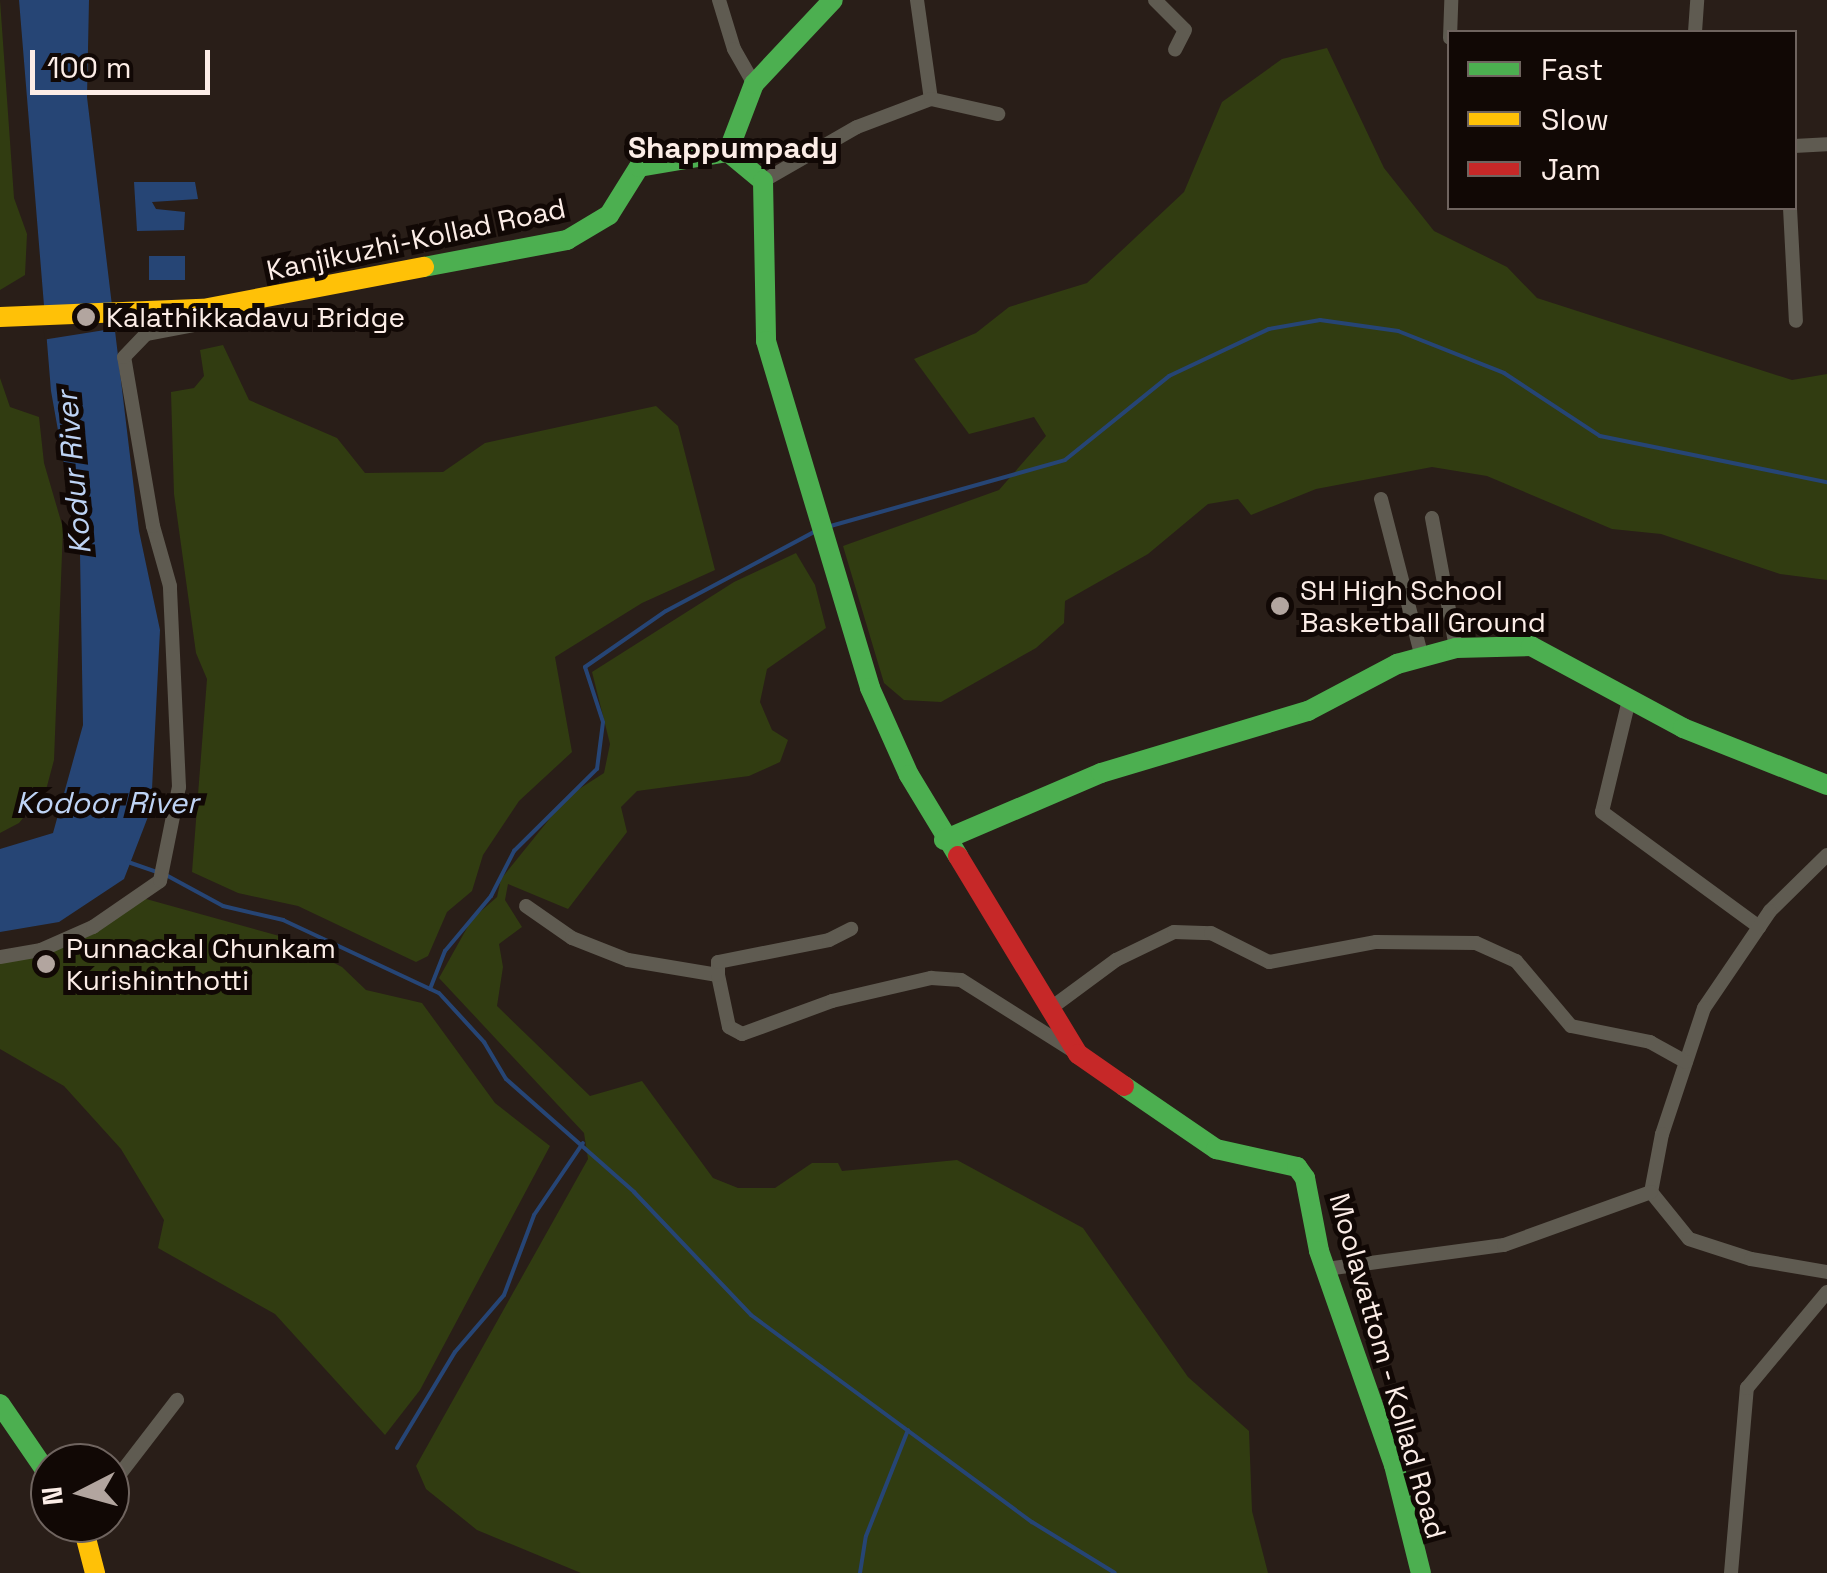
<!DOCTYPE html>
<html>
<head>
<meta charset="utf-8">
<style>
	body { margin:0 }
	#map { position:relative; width:1827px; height:1573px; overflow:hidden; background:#291e18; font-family:"Space Grotesk",sans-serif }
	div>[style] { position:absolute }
	.green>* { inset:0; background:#313c11 }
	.round { border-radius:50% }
	.water>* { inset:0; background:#264575; transform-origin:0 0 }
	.pier>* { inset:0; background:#291e18; transform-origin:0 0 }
	.stream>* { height:4px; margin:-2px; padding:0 2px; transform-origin:2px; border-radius:2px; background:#264575 }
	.street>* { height:14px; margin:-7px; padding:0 7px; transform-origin:7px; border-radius:7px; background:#5f5b51 }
	.fast>* { height:20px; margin:-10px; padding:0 10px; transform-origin:10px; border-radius:10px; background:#4caf50 }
	.slow>* { height:20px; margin:-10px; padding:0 10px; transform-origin:10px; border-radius:10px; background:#ffc107 }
	.jam>* { height:20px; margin:-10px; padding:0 10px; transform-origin:10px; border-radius:10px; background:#c62828 }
	.dots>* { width:28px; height:28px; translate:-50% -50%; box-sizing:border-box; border:5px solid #110805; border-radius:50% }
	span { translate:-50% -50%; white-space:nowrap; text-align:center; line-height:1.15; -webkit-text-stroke:10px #110805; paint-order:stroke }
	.street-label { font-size:28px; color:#fcede7 }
	.poi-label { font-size:28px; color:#fcede7 }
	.left { translate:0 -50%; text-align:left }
	.neighbourhood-label { font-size:30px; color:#fcede7; font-weight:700 }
	.water-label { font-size:30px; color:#bed3f4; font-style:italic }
	.legend { position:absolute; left:1447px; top:30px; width:350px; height:180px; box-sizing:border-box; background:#110805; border:2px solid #6f645f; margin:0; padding:12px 18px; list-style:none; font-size:30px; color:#fcede7 }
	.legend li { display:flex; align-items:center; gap:20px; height:50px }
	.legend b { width:50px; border:2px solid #6f645f }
	.north { position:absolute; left:30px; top:1443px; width:100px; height:100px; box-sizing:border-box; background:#110805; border:2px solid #6f645f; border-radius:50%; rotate:264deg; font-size:28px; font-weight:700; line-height:40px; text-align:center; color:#fcede7 }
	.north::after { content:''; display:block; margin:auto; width:35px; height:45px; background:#b2a59f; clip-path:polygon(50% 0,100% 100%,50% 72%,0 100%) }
	.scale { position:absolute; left:30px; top:50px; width:180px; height:45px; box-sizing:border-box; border:5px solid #fcede7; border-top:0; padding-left:12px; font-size:30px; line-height:35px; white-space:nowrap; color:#fcede7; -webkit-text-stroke:8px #110805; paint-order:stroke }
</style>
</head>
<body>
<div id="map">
	<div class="green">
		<div style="clip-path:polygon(0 0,14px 198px,27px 234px,25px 275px,0 290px)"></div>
		<div style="clip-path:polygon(1327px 48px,1384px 168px,1434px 231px,1507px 267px,1537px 298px,1792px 380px,1827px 374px,1827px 580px,1780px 574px,1661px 534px,1612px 529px,1487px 476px,1432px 467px,1316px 489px,1251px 515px,1238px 499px,1208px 504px,1148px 554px,1065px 601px,1064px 623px,1036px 648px,941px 702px,904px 700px,884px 683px,843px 546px,999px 490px,1046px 436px,1034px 417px,969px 434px,914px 359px,976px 333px,1009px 307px,1087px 283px,1184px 192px,1222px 102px,1282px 59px)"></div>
		<div style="clip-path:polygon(223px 345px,249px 400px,337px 438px,365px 473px,443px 472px,485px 443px,656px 406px,678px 426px,715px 570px,642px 603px,555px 657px,572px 752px,519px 801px,483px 855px,472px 891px,447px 912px,428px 956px,416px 962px,298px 906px,238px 893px,192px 872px,207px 679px,196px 653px,174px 494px,171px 392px,194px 388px,204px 376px,200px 350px)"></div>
		<div style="clip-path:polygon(0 378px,10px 407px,39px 417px,44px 463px,63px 528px,54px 760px,46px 790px,19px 823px,0 833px)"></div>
		<div style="clip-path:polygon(796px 553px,815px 585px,826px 628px,767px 669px,760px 702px,772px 730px,788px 740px,780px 762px,749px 776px,637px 791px,621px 807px,627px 832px,568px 909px,508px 884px,505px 900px,522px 927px,499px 944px,503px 967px,497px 1006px,590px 1096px,642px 1081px,713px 1178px,738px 1188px,775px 1188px,812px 1163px,838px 1163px,842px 1171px,957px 1160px,1083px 1228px,1188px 1377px,1249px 1431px,1252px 1511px,1268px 1573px,581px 1573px,477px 1530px,426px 1489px,416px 1466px,588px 1159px,584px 1133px,439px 978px,472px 919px,497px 897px,501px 879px,568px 796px,604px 773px,610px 744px,592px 672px,734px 582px)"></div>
		<div class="round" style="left:1268px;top:594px;width:22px;height:22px"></div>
		<div style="clip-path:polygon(139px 897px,283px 937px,342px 967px,366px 990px,422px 1003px,495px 1103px,550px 1146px,420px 1390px,385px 1435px,275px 1314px,158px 1248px,164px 1220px,121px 1149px,64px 1086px,0 1049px,0 961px,50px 952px)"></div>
	</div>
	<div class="water">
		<div style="clip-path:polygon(19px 0,89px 0,87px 97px,139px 531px,160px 630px,151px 809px,124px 879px,59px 922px,0 932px,0 849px,53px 833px,83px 725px,80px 554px,51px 391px)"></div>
		<div style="clip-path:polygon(134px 182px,195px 182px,198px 199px,152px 202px,156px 209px,185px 212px,184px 230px,137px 231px)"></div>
		<div style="left:149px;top:256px;width:36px;height:24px"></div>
	</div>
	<div class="pier">
		<div style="left:116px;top:308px;width:20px;height:75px;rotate:81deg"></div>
	</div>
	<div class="stream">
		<div style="left:827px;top:527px;width:247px;rotate:-15.7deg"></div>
		<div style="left:1065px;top:460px;width:134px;rotate:-38.9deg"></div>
		<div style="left:1169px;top:376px;width:110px;rotate:-25.2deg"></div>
		<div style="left:1269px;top:329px;width:52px;rotate:-10deg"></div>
		<div style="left:1320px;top:320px;width:79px;rotate:8deg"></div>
		<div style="left:1398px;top:331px;width:114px;rotate:21.6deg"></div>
		<div style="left:1504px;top:373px;width:115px;rotate:33.3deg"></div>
		<div style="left:1600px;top:436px;width:232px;rotate:11.5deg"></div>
		<div style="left:128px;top:862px;width:31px;rotate:19deg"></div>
		<div style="left:166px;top:875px;width:65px;rotate:28.5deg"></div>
		<div style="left:223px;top:906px;width:62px;rotate:13.1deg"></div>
		<div style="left:283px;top:920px;width:172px;rotate:25.1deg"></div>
		<div style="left:439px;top:993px;width:67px;rotate:47.4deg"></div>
		<div style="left:484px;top:1042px;width:43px;rotate:59.3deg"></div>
		<div style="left:506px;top:1079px;width:171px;rotate:41.4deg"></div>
		<div style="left:634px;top:1192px;width:170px;rotate:46.4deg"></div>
		<div style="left:751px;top:1315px;width:349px;rotate:36.4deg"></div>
		<div style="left:1032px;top:1522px;width:97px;rotate:31.6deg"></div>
		<div style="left:430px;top:989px;width:41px;rotate:-68.5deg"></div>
		<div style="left:445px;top:951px;width:72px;rotate:-50.1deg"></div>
		<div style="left:491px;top:896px;width:51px;rotate:-62.9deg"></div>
		<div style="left:514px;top:851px;width:117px;rotate:-44.7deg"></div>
		<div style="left:597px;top:769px;width:47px;rotate:-82.7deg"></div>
		<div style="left:603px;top:722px;width:58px;rotate:-108.1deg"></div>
		<div style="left:585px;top:667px;width:98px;rotate:-34.7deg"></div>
		<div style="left:666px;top:611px;width:168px;rotate:-28.1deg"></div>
		<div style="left:397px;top:1448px;width:112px;rotate:-58.9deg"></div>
		<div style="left:455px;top:1352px;width:75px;rotate:-49.3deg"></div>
		<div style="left:504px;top:1295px;width:85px;rotate:-69.4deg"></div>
		<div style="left:534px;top:1215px;width:87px;rotate:-55.8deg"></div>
		<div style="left:860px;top:1573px;width:37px;rotate:-81deg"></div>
		<div style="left:866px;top:1536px;width:114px;rotate:-68.4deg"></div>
	</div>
	<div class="street">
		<div style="left:719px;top:0;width:51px;rotate:73deg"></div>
		<div style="left:734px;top:49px;width:40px;rotate:60.3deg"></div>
		<div style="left:917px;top:0;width:100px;rotate:82deg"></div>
		<div style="left:1155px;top:0;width:42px;rotate:45deg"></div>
		<div style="left:1185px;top:30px;width:22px;rotate:117deg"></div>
		<div style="left:1695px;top:32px;width:32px;rotate:-86deg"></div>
		<div style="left:1450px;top:38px;width:38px;rotate:-88deg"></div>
		<div style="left:1794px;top:146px;width:33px;rotate:-3deg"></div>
		<div style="left:763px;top:181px;width:108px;rotate:-29.9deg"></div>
		<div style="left:857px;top:127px;width:79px;rotate:-20.7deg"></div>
		<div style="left:931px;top:99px;width:69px;rotate:12.6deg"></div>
		<div style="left:1790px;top:208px;width:113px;rotate:87deg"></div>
		<div style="left:1381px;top:499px;width:160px;rotate:75.5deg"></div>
		<div style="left:1432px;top:518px;width:132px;rotate:79.5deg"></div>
		<div style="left:1629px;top:700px;width:115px;rotate:103.6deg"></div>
		<div style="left:1602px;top:812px;width:195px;rotate:36.2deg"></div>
		<div style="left:1827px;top:855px;width:80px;rotate:135.5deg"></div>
		<div style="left:1770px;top:911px;width:117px;rotate:124.2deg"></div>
		<div style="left:1704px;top:1008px;width:133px;rotate:108.4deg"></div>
		<div style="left:1662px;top:1134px;width:59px;rotate:100.7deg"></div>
		<div style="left:1651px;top:1192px;width:60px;rotate:51deg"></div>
		<div style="left:1689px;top:1239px;width:65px;rotate:17.9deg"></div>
		<div style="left:1751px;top:1259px;width:77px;rotate:9.7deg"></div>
		<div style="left:526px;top:906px;width:56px;rotate:34.8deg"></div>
		<div style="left:572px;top:938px;width:60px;rotate:21.4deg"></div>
		<div style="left:628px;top:960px;width:91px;rotate:9.5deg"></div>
		<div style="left:718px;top:975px;width:53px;rotate:78.1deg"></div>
		<div style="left:729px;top:1027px;width:15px;rotate:28deg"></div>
		<div style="left:742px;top:1034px;width:96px;rotate:-20.1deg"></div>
		<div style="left:832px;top:1001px;width:102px;rotate:-13.1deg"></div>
		<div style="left:931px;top:978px;width:30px;rotate:4deg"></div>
		<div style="left:961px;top:980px;width:135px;rotate:32.3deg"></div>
		<div style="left:0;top:957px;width:42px;rotate:-9.7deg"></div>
		<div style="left:41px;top:950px;width:57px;rotate:-23.9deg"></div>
		<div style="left:93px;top:927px;width:81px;rotate:-34.5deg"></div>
		<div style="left:160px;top:881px;width:96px;rotate:-78.6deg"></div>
		<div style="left:179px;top:787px;width:201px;rotate:-92.6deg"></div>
		<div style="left:170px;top:586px;width:62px;rotate:-105.8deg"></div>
		<div style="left:153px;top:526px;width:171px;rotate:-99.7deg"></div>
		<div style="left:124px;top:357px;width:32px;rotate:-46deg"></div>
		<div style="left:146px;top:334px;width:55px;rotate:-10.5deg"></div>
		<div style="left:200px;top:324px;width:15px;rotate:-79deg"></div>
		<div style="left:718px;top:975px;width:13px;rotate:-90deg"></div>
		<div style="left:718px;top:962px;width:113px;rotate:-11.2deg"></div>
		<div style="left:829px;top:940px;width:25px;rotate:-27deg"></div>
		<div style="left:1051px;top:1008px;width:81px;rotate:-36.4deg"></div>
		<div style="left:1116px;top:960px;width:64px;rotate:-25.8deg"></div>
		<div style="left:1174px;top:932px;width:37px;rotate:2deg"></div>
		<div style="left:1211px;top:933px;width:65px;rotate:26.6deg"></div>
		<div style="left:1269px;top:962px;width:109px;rotate:-10.6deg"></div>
		<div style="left:1376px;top:942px;width:100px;rotate:0.6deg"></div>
		<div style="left:1476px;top:943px;width:44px;rotate:24.2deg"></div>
		<div style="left:1516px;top:961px;width:85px;rotate:49.8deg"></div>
		<div style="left:1571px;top:1026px;width:81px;rotate:11.4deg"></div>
		<div style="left:1650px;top:1042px;width:41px;rotate:29.1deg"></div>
		<div style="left:1326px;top:1269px;width:180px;rotate:-7.7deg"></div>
		<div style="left:1504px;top:1245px;width:156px;rotate:-19.8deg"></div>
		<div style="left:110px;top:1487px;width:110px;rotate:-52.4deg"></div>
		<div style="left:1731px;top:1573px;width:186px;rotate:-85.1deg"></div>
		<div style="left:1747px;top:1388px;width:125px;rotate:-50.2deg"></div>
	</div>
	<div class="fast">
		<div style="left:728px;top:152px;width:45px;rotate:39.6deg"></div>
		<div style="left:763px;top:181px;width:160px;rotate:88.9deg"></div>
		<div style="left:766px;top:341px;width:362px;rotate:73.3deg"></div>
		<div style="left:870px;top:688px;width:95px;rotate:65.9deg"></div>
		<div style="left:909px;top:775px;width:95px;rotate:58.8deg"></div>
		<div style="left:424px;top:267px;width:146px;rotate:-10.7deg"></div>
		<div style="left:567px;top:240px;width:49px;rotate:-30.8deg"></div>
		<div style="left:609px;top:215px;width:57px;rotate:-58deg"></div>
		<div style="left:639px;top:167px;width:90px;rotate:-9.6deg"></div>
		<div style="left:728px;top:152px;width:73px;rotate:-69.1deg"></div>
		<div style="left:754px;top:84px;width:115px;rotate:-46.8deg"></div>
		<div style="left:944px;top:840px;width:171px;rotate:-23.1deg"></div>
		<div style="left:1101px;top:773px;width:216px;rotate:-16.7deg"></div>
		<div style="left:1308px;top:711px;width:101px;rotate:-27.8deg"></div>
		<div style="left:1397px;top:664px;width:61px;rotate:-15.2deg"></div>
		<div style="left:1456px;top:648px;width:75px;rotate:-1.5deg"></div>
		<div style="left:1531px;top:646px;width:173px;rotate:28.3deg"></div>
		<div style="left:1683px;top:728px;width:155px;rotate:21.6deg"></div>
		<div style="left:1124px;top:1086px;width:112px;rotate:34.4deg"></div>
		<div style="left:1216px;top:1149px;width:83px;rotate:12.5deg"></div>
		<div style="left:1297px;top:1167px;width:14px;rotate:54deg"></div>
		<div style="left:1305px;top:1178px;width:74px;rotate:79.1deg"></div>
		<div style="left:1319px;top:1251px;width:227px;rotate:70.7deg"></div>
		<div style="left:1394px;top:1465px;width:111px;rotate:76deg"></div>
		<div style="left:0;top:1404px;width:88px;rotate:55.6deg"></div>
	</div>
	<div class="slow">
		<div style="left:0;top:317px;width:203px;rotate:-2.3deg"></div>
		<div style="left:203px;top:309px;width:225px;rotate:-10.8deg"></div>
		<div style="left:82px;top:1523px;width:52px;rotate:75.4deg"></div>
	</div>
	<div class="jam">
		<div style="left:958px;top:856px;width:232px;rotate:58.8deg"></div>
		<div style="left:1078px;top:1054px;width:56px;rotate:34.8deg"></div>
	</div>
	<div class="dots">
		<div style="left:86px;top:317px;background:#b2a59f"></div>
		<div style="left:1280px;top:606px;background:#b2a59f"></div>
		<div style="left:46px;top:964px;background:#b2a59f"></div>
	</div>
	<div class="street-label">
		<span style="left:416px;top:239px;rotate:-12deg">Kanjikuzhi-Kollad Road</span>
		<span style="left:1388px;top:1366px;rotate:74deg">Moolavattom - Kollad Road</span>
	</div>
	<div class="poi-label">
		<span class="left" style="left:106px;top:317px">Kalathikkadavu Bridge</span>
		<span class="left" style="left:1300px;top:606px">SH High School<br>Basketball Ground</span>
		<span class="left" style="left:66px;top:964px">Punnackal Chunkam<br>Kurishinthotti</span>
	</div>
	<div class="neighbourhood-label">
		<span style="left:733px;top:148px">Shappumpady</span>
	</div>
	<div class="water-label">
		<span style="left:74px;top:473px;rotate:-95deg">Kodur River</span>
		<span style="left:107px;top:803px">Kodoor River</span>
	</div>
	<ul class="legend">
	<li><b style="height:12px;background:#4caf50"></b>Fast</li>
	<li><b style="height:12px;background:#ffc107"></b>Slow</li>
	<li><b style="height:12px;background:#c62828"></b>Jam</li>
	</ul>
	<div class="north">N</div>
	<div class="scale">100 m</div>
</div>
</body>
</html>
